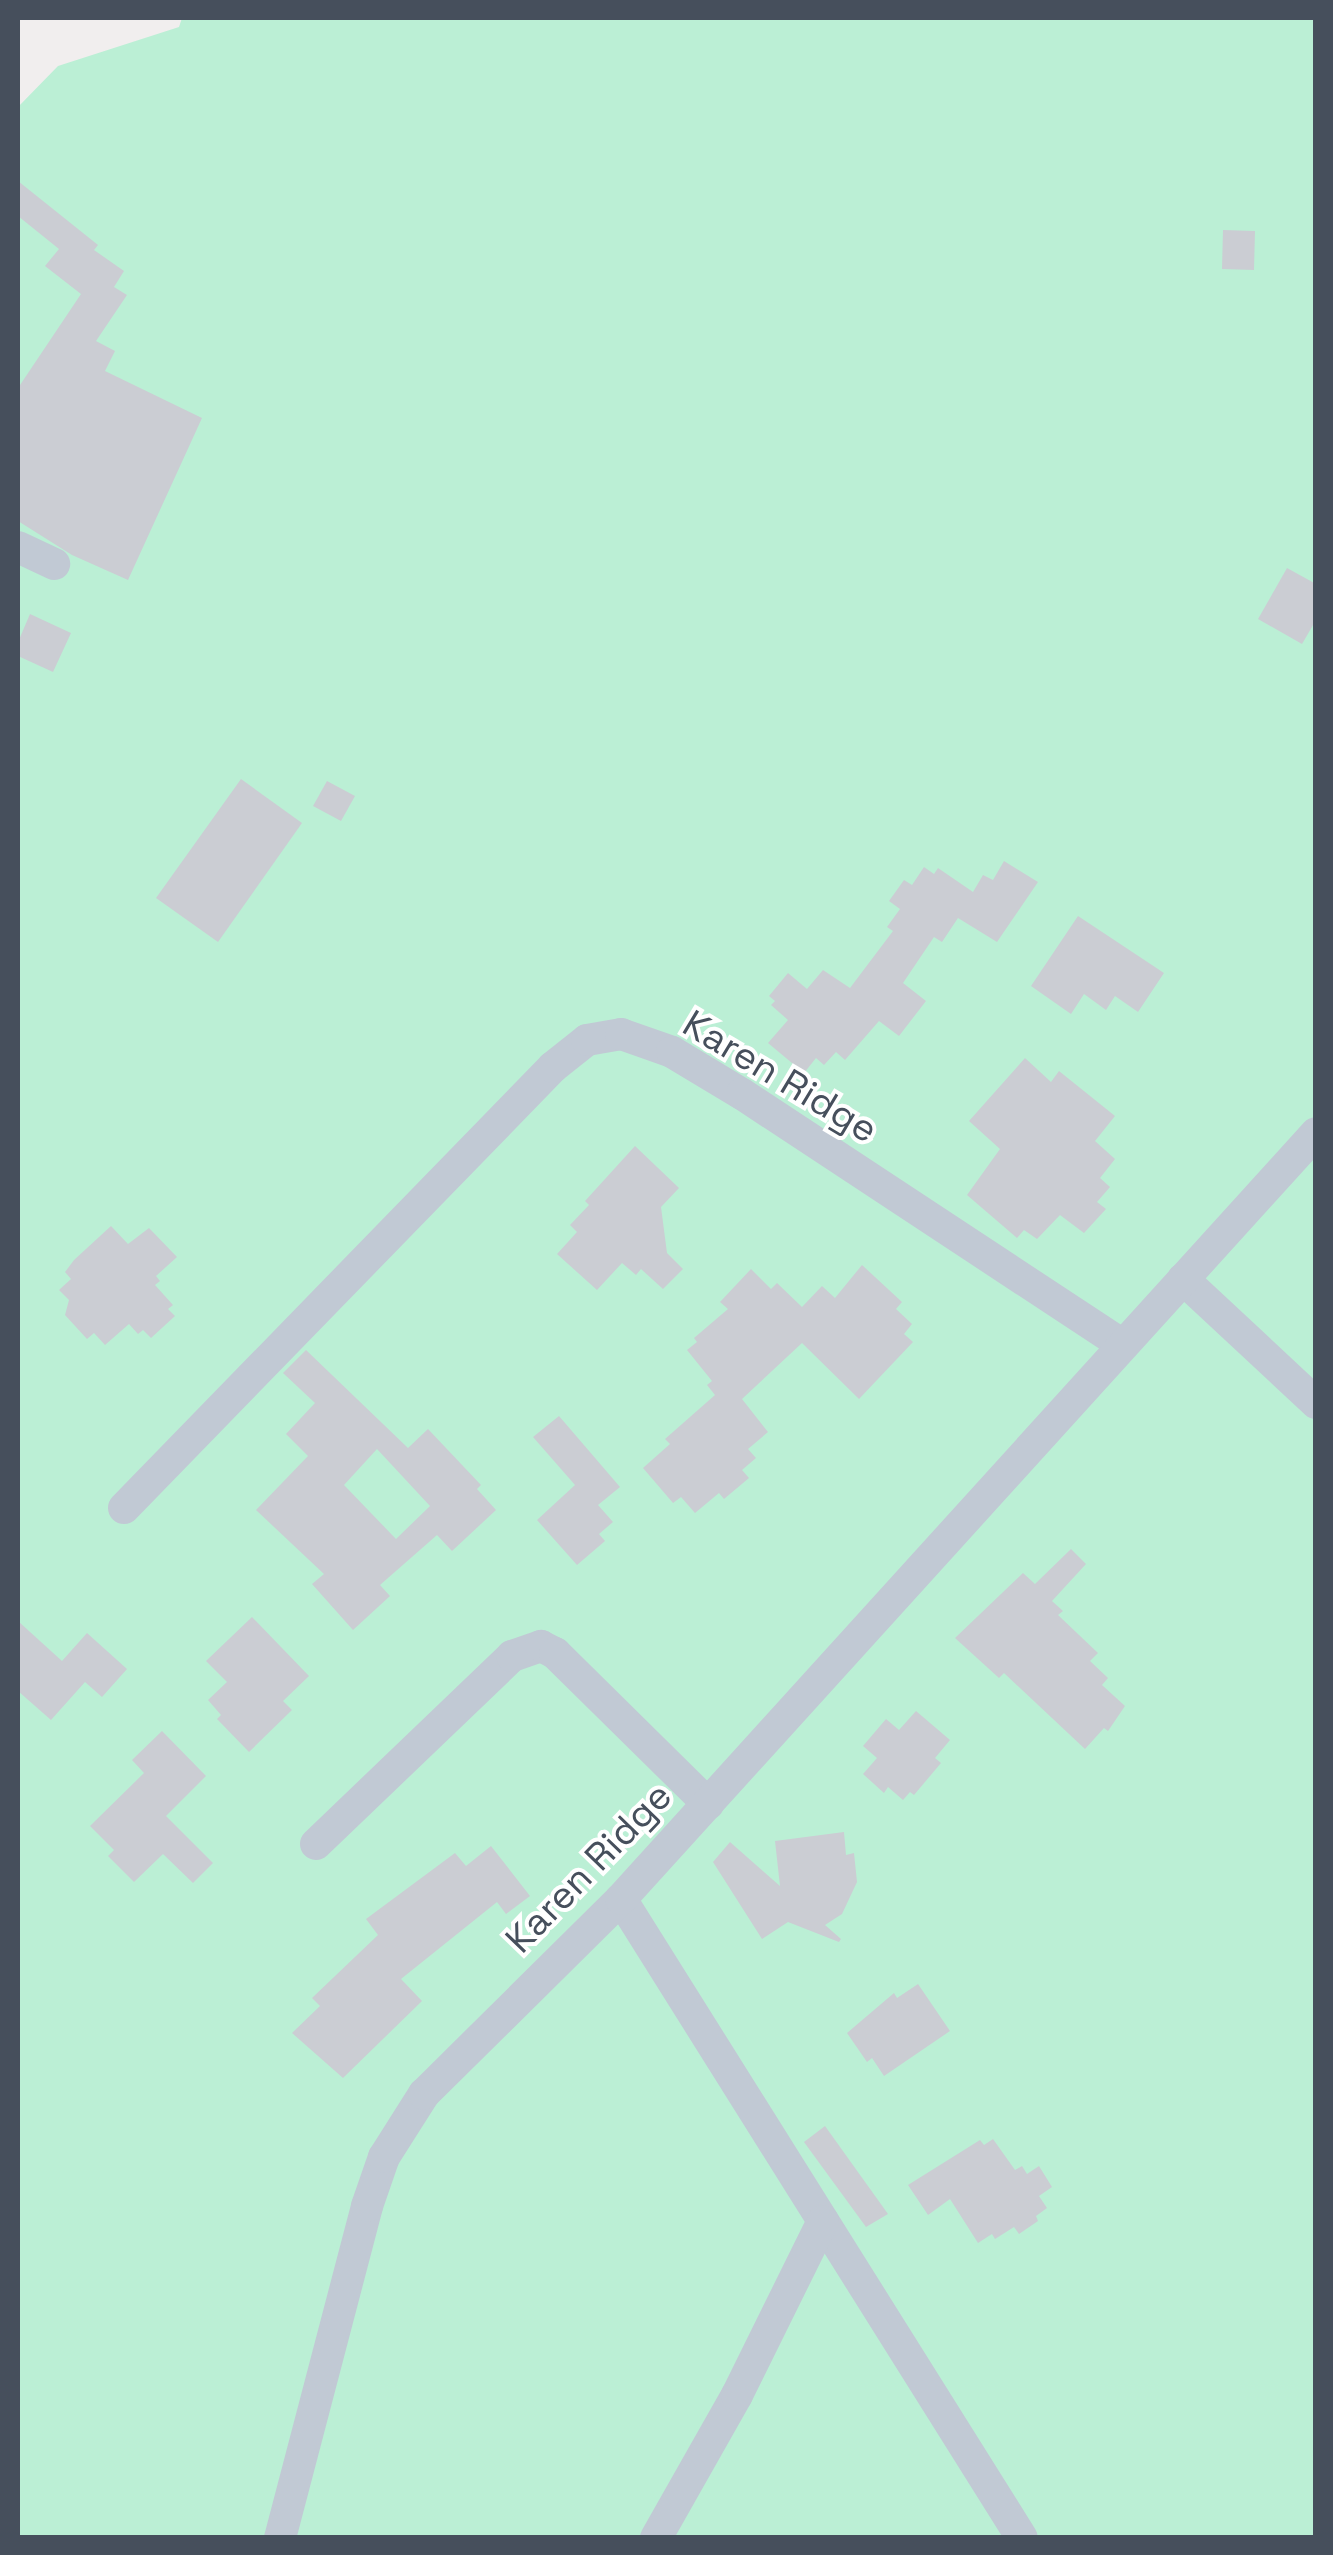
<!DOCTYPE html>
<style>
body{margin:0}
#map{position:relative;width:1333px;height:2555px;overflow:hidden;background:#f1eeee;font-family:"Space Grotesk",sans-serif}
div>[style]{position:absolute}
.green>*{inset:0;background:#bbefd5}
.building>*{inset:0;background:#cbcdd3}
.minor>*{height:32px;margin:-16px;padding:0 16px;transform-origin:16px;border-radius:16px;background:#c1c9d4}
span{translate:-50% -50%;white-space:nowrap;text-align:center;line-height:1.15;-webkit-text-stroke:8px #fff;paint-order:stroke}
.street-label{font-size:38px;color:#464f5c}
.frame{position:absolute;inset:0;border:20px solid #464f5c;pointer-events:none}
</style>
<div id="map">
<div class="green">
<i style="clip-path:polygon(182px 18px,1315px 18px,1315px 2537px,18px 2538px,18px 107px,58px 66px,179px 27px)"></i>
</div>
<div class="building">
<i style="clip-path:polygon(18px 181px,98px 245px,94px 250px,124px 271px,114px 287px,127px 295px,96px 341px,115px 351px,105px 371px,202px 418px,128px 580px,72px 555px,18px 521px,18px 388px,81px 294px,45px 266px,59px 249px,18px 216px)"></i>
<i style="clip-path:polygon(1223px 230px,1255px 231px,1254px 270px,1222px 269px)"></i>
<i style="clip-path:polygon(1287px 568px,1316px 584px,1316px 620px,1302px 644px,1258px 619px)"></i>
<i style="clip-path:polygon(30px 614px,71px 633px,53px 672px,18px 656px,18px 642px)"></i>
<i style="clip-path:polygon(241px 779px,302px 823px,218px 942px,156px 898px)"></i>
<i style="clip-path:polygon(327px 781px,355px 796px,341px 821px,313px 806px)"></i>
<i style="clip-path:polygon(1004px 861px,1038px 882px,997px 942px,958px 918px,942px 942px,934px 937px,903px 983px,926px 1001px,899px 1036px,879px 1021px,845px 1060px,836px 1052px,824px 1065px,816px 1058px,804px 1073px,768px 1043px,788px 1020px,771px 1005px,775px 1001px,769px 996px,788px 973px,807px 989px,823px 970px,850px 988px,893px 931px,887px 927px,900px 909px,889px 901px,904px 880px,912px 885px,924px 867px,934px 874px,938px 868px,973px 892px,983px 875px,993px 880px)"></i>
<i style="clip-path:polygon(1078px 916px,1164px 973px,1138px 1012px,1115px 996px,1106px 1010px,1084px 994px,1071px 1014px,1031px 986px)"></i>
<i style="clip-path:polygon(1025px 1058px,1051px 1082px,1059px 1071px,1115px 1116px,1095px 1141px,1115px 1159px,1100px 1178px,1110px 1187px,1097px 1202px,1106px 1209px,1084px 1233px,1060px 1215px,1037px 1239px,1024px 1230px,1017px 1238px,967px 1195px,1000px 1149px,969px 1121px)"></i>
<i style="clip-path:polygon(635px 1146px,679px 1188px,661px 1207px,667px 1253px,683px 1269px,663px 1289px,641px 1269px,636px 1275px,622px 1263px,597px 1290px,557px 1254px,577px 1232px,570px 1225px,589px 1205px,585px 1201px)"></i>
<i style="clip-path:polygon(111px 1226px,128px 1244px,149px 1228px,177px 1257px,156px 1276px,160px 1281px,155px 1285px,173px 1305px,168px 1309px,175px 1316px,151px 1338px,143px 1330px,138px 1334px,129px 1324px,105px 1345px,94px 1333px,87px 1339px,65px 1315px,69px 1300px,59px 1290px,71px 1279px,65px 1272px,74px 1260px)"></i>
<i style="clip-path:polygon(862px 1265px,902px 1302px,896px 1309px,912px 1324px,904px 1334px,913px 1342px,859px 1399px,802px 1343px,742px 1399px,768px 1432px,748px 1449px,756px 1458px,742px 1470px,749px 1478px,724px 1499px,719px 1493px,695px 1513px,681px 1497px,673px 1503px,643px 1468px,670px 1444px,665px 1439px,715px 1395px,707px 1385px,712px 1381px,687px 1350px,697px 1342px,694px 1338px,728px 1309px,720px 1302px,751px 1269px,771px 1289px,777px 1283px,802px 1307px,822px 1286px,835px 1298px)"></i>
<i style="clip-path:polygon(evenodd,306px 1350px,408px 1448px,428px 1429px,481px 1485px,477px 1489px,496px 1510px,452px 1551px,437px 1535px,380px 1585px,390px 1596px,353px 1630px,312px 1584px,324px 1574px,256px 1510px,308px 1456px,286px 1434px,315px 1403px,283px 1373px,306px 1350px,377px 1449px,430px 1506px,396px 1539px,344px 1485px,377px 1449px)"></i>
<i style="clip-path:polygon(559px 1416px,620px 1487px,598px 1505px,613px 1522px,599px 1534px,605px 1541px,577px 1565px,537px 1520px,575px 1485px,533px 1437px)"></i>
<i style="clip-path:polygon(1071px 1549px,1086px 1564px,1052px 1601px,1063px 1611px,1058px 1615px,1098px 1653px,1090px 1661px,1108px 1678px,1102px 1685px,1125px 1706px,1108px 1731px,1104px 1728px,1085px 1749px,1004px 1673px,999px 1678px,955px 1638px,1023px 1573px,1035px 1584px)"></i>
<i style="clip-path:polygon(252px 1617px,309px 1676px,283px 1701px,292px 1710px,249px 1752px,217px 1719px,221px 1715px,208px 1700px,227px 1682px,206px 1661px)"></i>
<i style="clip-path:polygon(18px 1621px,62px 1661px,87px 1633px,127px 1669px,102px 1697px,85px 1682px,51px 1720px,18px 1691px)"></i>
<i style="clip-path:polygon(916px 1711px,950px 1740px,935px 1758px,941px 1763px,914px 1795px,910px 1792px,903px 1800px,888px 1787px,884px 1793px,863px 1774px,877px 1758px,863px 1746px,886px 1719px,899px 1730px)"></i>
<i style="clip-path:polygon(162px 1731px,206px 1776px,166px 1816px,213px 1863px,193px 1883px,163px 1854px,134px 1882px,108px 1856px,114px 1850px,90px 1826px,144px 1773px,132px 1760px)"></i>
<i style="clip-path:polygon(844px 1832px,846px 1855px,854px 1853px,857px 1882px,842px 1914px,825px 1925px,841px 1939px,839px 1942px,788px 1922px,762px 1939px,713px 1862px,730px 1842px,780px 1886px,775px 1841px)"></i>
<i style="clip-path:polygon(491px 1846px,530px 1896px,506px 1914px,497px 1902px,401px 1979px,422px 2001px,343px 2078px,292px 2033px,320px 2006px,312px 1998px,378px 1935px,366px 1919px,455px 1853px,466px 1866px)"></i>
<i style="clip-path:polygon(918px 1984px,950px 2031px,884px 2076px,872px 2058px,867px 2062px,847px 2033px,894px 1993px,897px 1998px)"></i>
<i style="clip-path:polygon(825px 2126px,888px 2214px,866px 2227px,804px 2142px)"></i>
<i style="clip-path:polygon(993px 2139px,1015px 2170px,1022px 2166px,1027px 2174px,1039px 2166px,1052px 2187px,1039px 2196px,1047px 2208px,1036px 2216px,1038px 2221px,1019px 2234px,1014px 2227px,995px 2239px,992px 2234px,978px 2243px,950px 2199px,928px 2215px,908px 2185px,980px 2140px,984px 2145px)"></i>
</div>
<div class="minor">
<i style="left:18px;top:547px;width:40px;rotate:25deg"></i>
<i style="left:1183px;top:1279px;width:182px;rotate:43deg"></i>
<i style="left:124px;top:1508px;width:615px;rotate:-45.79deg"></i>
<i style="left:553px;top:1067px;width:43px;rotate:-38.5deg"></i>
<i style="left:587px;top:1040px;width:35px;rotate:-10deg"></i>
<i style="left:621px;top:1034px;width:54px;rotate:19.4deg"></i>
<i style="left:672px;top:1052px;width:82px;rotate:31deg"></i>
<i style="left:742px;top:1094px;width:455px;rotate:33.4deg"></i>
<i style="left:316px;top:1844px;width:272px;rotate:-43.8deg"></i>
<i style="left:512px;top:1656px;width:31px;rotate:-19deg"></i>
<i style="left:541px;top:1646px;width:16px;rotate:27deg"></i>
<i style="left:555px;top:1653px;width:215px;rotate:44.6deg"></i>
<i style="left:621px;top:1899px;width:754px;rotate:57.89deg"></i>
<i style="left:280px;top:2538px;width:343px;rotate:-75.3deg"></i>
<i style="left:367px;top:2206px;width:52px;rotate:-70.9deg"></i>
<i style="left:384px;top:2157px;width:75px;rotate:-57.6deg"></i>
<i style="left:424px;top:2094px;width:277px;rotate:-44.7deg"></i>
<i style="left:621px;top:1899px;width:1034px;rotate:-47.78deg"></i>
<i style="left:656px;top:2538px;width:164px;rotate:-60.5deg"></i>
<i style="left:737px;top:2395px;width:194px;rotate:-63.7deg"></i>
</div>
<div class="street-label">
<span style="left:780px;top:1077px;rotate:31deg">Karen Ridge</span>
<span style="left:589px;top:1868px;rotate:-46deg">Karen Ridge</span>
</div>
<div class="frame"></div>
</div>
